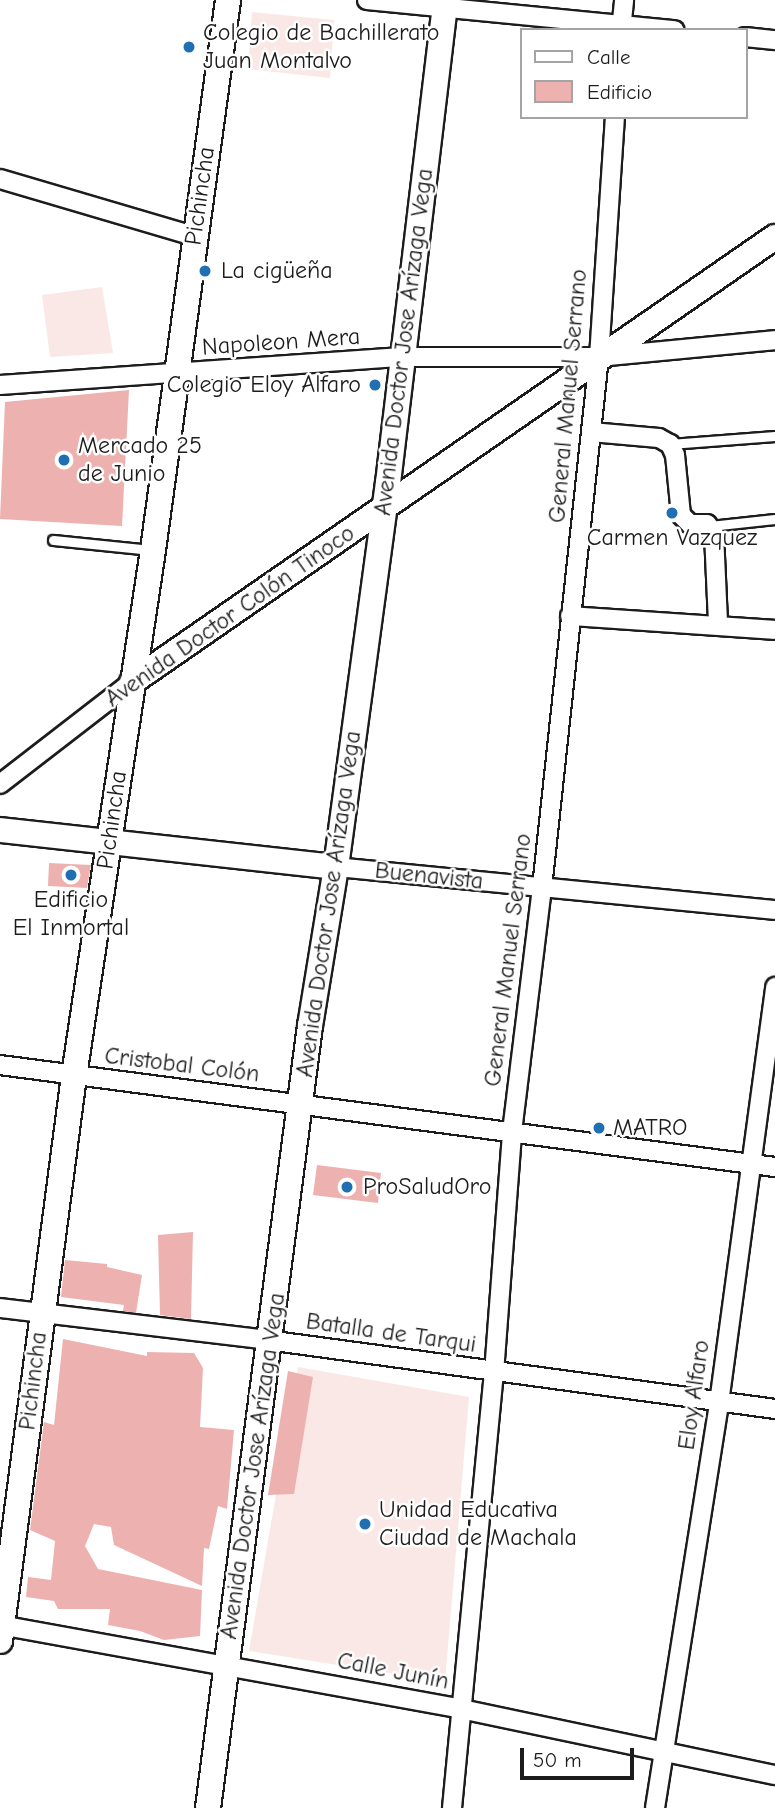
<!DOCTYPE html>
<meta charset="utf-8">
<style>
body{margin:0}
#map{position:relative;width:775px;height:1808px;overflow:hidden;background:#fff;font-family:"Comic Neue",sans-serif}
div>[style]{position:absolute}
.built>*{inset:0;background:#fae8e7}
.building>*{inset:0;background:#edb1b0}
.roads{filter:drop-shadow(2px 0 #1c1c1c) drop-shadow(-2px 0 #1c1c1c) drop-shadow(0 2px #1c1c1c) drop-shadow(0 -2px #1c1c1c)}
.lane>*{height:9px;margin:-4.5px;padding:0 4.5px;transform-origin:4.5px;border-radius:4.5px;background:#fff}
.street>*{height:18px;margin:-9px;padding:0 9px;transform-origin:9px;border-radius:9px;background:#fff}
.secondary>*{height:24px;margin:-12px;padding:0 12px;transform-origin:12px;border-radius:12px;background:#fff}
.dots>*{width:19px;height:19px;translate:-50% -50%;box-sizing:border-box;border:4px solid #fff;border-radius:50%}
span{translate:-50% -50%;white-space:nowrap;text-align:center;line-height:1.15;-webkit-text-stroke:5px #fff;paint-order:stroke}
.poi-label{font-size:24px;color:#1c1c1c}
.left{translate:0 -50%;text-align:left}
.right{translate:-100% -50%;text-align:right}
.street-label{font-size:24px;color:#1c1c1c}
.legend{position:absolute;left:520px;top:28px;width:228px;height:91px;box-sizing:border-box;background:#fff;border:2px solid #a4a4a4;margin:0;padding:9px 12px;list-style:none;font-size:21px;color:#1c1c1c}
.legend li{display:flex;align-items:center;gap:14px;height:35px}
.legend b{width:35px;border:2px solid #a4a4a4}
.scale{position:absolute;left:520px;top:1748px;width:114px;height:32px;box-sizing:border-box;border:4px solid #1c1c1c;border-top:0;padding-left:9px;font-size:21px;line-height:24px;white-space:nowrap;color:#1c1c1c;-webkit-text-stroke:5px #fff;paint-order:stroke}
</style>
<div id="map">
<div class="built">
<i style="clip-path:polygon(252px 12px,334px 20px,330px 78px,248px 69px)"></i>
<i style="clip-path:polygon(102px 287px,113px 353px,50px 357px,42px 295px)"></i>
<i style="clip-path:polygon(298px 1367px,469px 1397px,445px 1682px,249px 1651px)"></i>
</div>
<div class="building">
<i style="clip-path:polygon(129px 390px,122px 526px,0 519px,5px 402px)"></i>
<i style="clip-path:polygon(49px 863px,91px 865px,87px 888px,48px 886px)"></i>
<i style="clip-path:polygon(317px 1165px,381px 1173px,378px 1203px,313px 1195px)"></i>
<i style="clip-path:polygon(193px 1232px,191px 1319px,160px 1315px,158px 1235px)"></i>
<i style="clip-path:polygon(65px 1260px,107px 1264px,107px 1267px,142px 1275px,136px 1313px,123px 1311px,124px 1305px,61px 1297px)"></i>
<i style="clip-path:polygon(63px 1339px,147px 1356px,147px 1352px,194px 1353px,203px 1368px,200px 1427px,234px 1430px,227px 1509px,218px 1506px,209px 1549px,204px 1548px,202px 1586px,114px 1545px,111px 1527px,94px 1524px,85px 1546px,98px 1569px,202px 1590px,200px 1636px,164px 1640px,140px 1631px,108px 1625px,110px 1609px,58px 1609px,54px 1601px,26px 1597px,28px 1577px,51px 1580px,55px 1541px,30px 1530px,44px 1422px,54px 1425px)"></i>
<i style="clip-path:polygon(288px 1371px,313px 1377px,294px 1494px,268px 1495px)"></i>
</div>
<div class="roads">
<div class="lane">
<i style="left:670px;top:444px;width:105px;rotate:-4.4deg"></i>
<i style="left:710px;top:526px;width:65px;rotate:-6.1deg"></i>
<i style="left:53px;top:540px;width:99px;rotate:5.8deg"></i>
</div>
<div class="street">
<i style="left:367px;top:0;width:309px;rotate:5.6deg"></i>
<i style="left:621px;top:30px;width:30px;rotate:-84deg"></i>
<i style="left:745px;top:37px;width:30px;rotate:6deg"></i>
<i style="left:0;top:179px;width:202px;rotate:16.4deg"></i>
<i style="left:0;top:385px;width:403px;rotate:-4deg"></i>
<i style="left:402px;top:357px;width:197px"></i>
<i style="left:599px;top:357px;width:177px;rotate:-5.5deg"></i>
<i style="left:591px;top:432px;width:68px;rotate:5deg"></i>
<i style="left:659px;top:438px;width:13px;rotate:29deg"></i>
<i style="left:670px;top:444px;width:12px;rotate:66deg"></i>
<i style="left:675px;top:455px;width:60px;rotate:84.3deg"></i>
<i style="left:681px;top:515px;width:13px;rotate:45deg"></i>
<i style="left:690px;top:524px;width:17px"></i>
<i style="left:707px;top:524px;width:12px;rotate:55deg"></i>
<i style="left:714px;top:534px;width:89px;rotate:87.4deg"></i>
<i style="left:570px;top:616px;width:205px;rotate:3.9deg"></i>
<i style="left:0;top:784px;width:167px;rotate:-37.7deg"></i>
<i style="left:336px;top:867px;width:441px;rotate:5.6deg"></i>
<i style="left:0;top:1065px;width:782px;rotate:7.5deg"></i>
<i style="left:0;top:1308px;width:269px;rotate:6.8deg"></i>
<i style="left:267px;top:1340px;width:513px;rotate:7.73deg"></i>
<i style="left:0;top:1625px;width:469px;rotate:10.3deg"></i>
<i style="left:461px;top:1709px;width:321px;rotate:11.9deg"></i>
<i style="left:452px;top:1808px;width:437px;rotate:-84.5deg"></i>
<i style="left:494px;top:1373px;width:242px;rotate:-85.7deg"></i>
<i style="left:512px;top:1132px;width:246px;rotate:-83deg"></i>
<i style="left:542px;top:888px;width:534px;rotate:-83.87deg"></i>
<i style="left:599px;top:357px;width:241px;rotate:-86.2deg"></i>
<i style="left:655px;top:1808px;width:410px;rotate:-81deg"></i>
<i style="left:719px;top:1403px;width:420px;rotate:-82.3deg"></i>
</div>
<div class="secondary">
<i style="left:132px;top:682px;width:782px;rotate:-34.69deg"></i>
<i style="left:0;top:830px;width:338px;rotate:6.3deg"></i>
<i style="left:0;top:1641px;width:570px;rotate:-82.54deg"></i>
<i style="left:74px;top:1076px;width:532px;rotate:-81.46deg"></i>
<i style="left:153px;top:550px;width:555px;rotate:-82.23deg"></i>
<i style="left:208px;top:1808px;width:789px;rotate:-82.57deg"></i>
<i style="left:310px;top:1026px;width:161px;rotate:-80.7deg"></i>
<i style="left:336px;top:867px;width:388px;rotate:-82.3deg"></i>
<i style="left:388px;top:483px;width:486px;rotate:-83.2deg"></i>
</div>
</div>
<div class="dots">
<i style="left:189px;top:47px;background:#1f6fb2"></i>
<i style="left:205px;top:271px;background:#1f6fb2"></i>
<i style="left:375px;top:385px;background:#1f6fb2"></i>
<i style="left:64px;top:460px;background:#1f6fb2"></i>
<i style="left:672px;top:513px;background:#1f6fb2"></i>
<i style="left:71px;top:875px;background:#1f6fb2"></i>
<i style="left:599px;top:1128px;background:#1f6fb2"></i>
<i style="left:347px;top:1187px;background:#1f6fb2"></i>
<i style="left:365px;top:1524px;background:#1f6fb2"></i>
</div>
<div class="poi-label">
<span class="left" style="left:203px;top:47px">Colegio de Bachillerato<br>Juan Montalvo</span>
<span class="left" style="left:221px;top:271px">La cigüeña</span>
<span class="right" style="left:361px;top:385px">Colegio Eloy Alfaro</span>
<span class="left" style="left:78px;top:460px">Mercado 25<br>de Junio</span>
<span style="left:672px;top:538px">Carmen Vazquez</span>
<span style="left:71px;top:914px">Edificio<br>El Inmortal</span>
<span class="left" style="left:613px;top:1128px">MATRO</span>
<span class="left" style="left:363px;top:1187px">ProSaludOro</span>
<span class="left" style="left:379px;top:1524px">Unidad Educativa<br>Ciudad de Machala</span>
</div>
<div class="street-label">
<span style="left:200px;top:196px;rotate:-82deg">Pichincha</span>
<span style="left:281px;top:342px;rotate:-4deg">Napoleon Mera</span>
<span style="left:404px;top:342px;rotate:-83deg">Avenida Doctor Jose Arízaga Vega</span>
<span style="left:568px;top:396px;rotate:-85deg">General Manuel Serrano</span>
<span style="left:230px;top:616px;rotate:-35deg">Avenida Doctor Colón Tinoco</span>
<span style="left:112px;top:820px;rotate:-82deg">Pichincha</span>
<span style="left:429px;top:876px;rotate:6deg">Buenavista</span>
<span style="left:329px;top:904px;rotate:-82deg">Avenida Doctor Jose Arízaga Vega</span>
<span style="left:508px;top:960px;rotate:-83deg">General Manuel Serrano</span>
<span style="left:182px;top:1065px;rotate:7deg">Cristobal Colón</span>
<span style="left:391px;top:1333px;rotate:8deg">Batalla de Tarqui</span>
<span style="left:33px;top:1381px;rotate:-83deg">Pichincha</span>
<span style="left:694px;top:1395px;rotate:-82deg">Eloy Alfaro</span>
<span style="left:253px;top:1466px;rotate:-82deg">Avenida Doctor Jose Arízaga Vega</span>
<span style="left:393px;top:1671px;rotate:11deg">Calle Junín</span>
</div>
<ul class="legend">
<li><b style="height:9px;background:#fff"></b>Calle</li>
<li><b style="height:19px;background:#edb1b0"></b>Edificio</li>
</ul>
<div class="scale">50 m</div>
</div>
